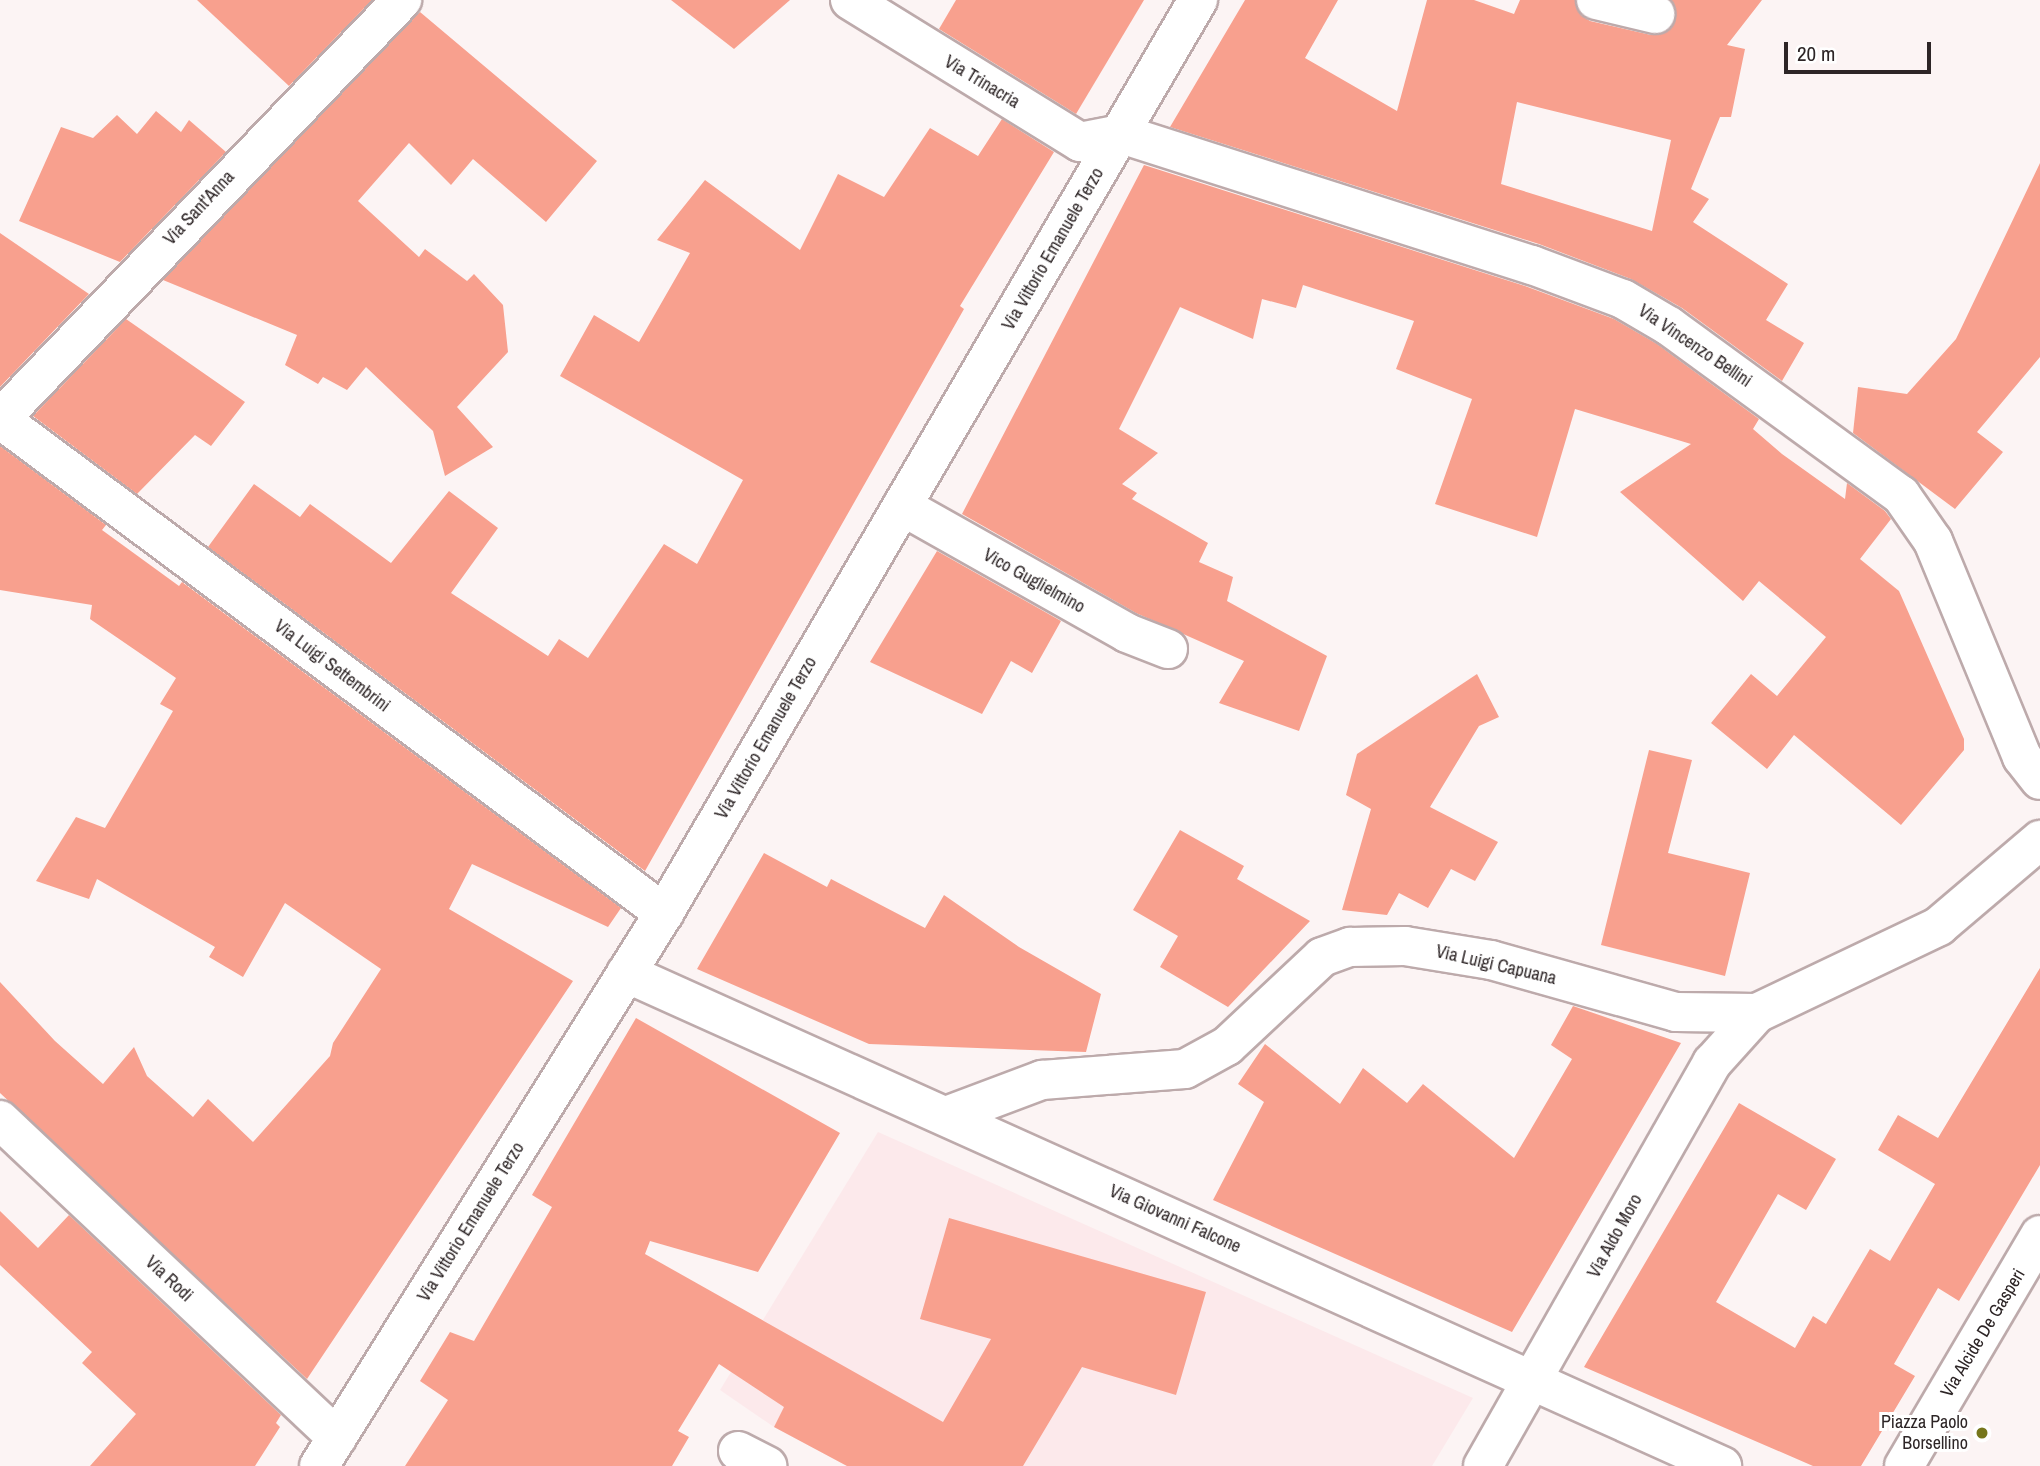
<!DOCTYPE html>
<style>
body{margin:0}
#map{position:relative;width:2040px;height:1466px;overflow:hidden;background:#fcf4f4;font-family:"Archivo Narrow",sans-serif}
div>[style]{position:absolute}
.built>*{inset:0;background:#fce9eb}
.building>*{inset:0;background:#f8a08e}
.roads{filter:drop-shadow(2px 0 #bdaaab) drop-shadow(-2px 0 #bdaaab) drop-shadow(0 2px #bdaaab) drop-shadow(0 -2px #bdaaab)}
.street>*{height:38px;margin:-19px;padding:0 19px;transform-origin:19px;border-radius:19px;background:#fff}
.secondary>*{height:38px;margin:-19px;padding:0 19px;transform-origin:19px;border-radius:19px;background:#fff}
.dots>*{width:19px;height:19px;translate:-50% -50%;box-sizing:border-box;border:4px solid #fff;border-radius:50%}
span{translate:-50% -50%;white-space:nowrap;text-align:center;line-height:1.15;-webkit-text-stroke:6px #fff;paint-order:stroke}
.street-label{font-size:18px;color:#2d2526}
.poi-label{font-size:18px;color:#2d2526}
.right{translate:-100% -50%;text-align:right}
.scale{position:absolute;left:1784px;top:42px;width:147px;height:32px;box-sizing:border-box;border:4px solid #2d2526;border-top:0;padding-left:9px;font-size:21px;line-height:24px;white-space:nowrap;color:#2d2526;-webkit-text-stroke:5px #fff;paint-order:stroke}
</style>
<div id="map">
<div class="built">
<i style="clip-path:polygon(878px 1132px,1473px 1398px,1432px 1466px,847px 1466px,774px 1427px,720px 1390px)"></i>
</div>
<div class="building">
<i style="clip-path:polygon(197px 0,372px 0,289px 86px)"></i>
<i style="clip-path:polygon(671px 0,790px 0,734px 49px)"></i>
<i style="clip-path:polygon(956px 0,1144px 0,1076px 114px,939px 29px)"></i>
<i style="clip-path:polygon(evenodd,1245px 0,1338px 0,1305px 58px,1397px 111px,1427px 0,1474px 0,1514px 14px,1520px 0,1575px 0,1581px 15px,1590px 21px,1651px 35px,1671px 28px,1676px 18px,1671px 0,1762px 0,1727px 45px,1745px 49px,1731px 117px,1720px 117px,1691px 189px,1709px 199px,1693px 222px,1788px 284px,1766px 320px,1804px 343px,1782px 381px,1682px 308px,1631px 279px,1539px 244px,1170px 127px,1245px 0,1517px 102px,1671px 140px,1652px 231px,1501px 184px,1517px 102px)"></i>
<i style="clip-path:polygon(420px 12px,597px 161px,546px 222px,473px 159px,451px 185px,409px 143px,358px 201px,419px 257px,425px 249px,467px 281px,474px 274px,503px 305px,508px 352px,457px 407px,493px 447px,445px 476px,433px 431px,366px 367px,347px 390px,323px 377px,318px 384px,285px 365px,297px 335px,163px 280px)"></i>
<i style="clip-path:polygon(156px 111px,181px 132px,189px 120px,226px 152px,120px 262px,19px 221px,61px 127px,93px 138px,117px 115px,137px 134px)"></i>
<i style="clip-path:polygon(1002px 119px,1054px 152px,960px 306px,964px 309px,645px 871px,208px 547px,254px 484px,300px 517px,310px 504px,391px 563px,449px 491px,498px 528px,451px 593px,548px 656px,559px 639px,588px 658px,664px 544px,697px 564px,743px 480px,560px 376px,594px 315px,639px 342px,690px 253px,657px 240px,705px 180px,800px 250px,838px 174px,884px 197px,930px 128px,978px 156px)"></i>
<i style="clip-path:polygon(2040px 163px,2040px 357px,1977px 432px,2003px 452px,1955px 509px,1853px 433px,1858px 387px,1907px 394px,1956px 339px)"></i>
<i style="clip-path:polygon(1144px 165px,1525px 286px,1614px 319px,1657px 344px,1759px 419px,1753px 429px,1782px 454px,1845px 499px,1847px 483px,1885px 511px,1891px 519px,1860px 559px,1899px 591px,1964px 739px,1964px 750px,1901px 825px,1794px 735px,1767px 769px,1711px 723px,1751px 674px,1777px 696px,1826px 637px,1759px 581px,1743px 601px,1620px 492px,1691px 444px,1575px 409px,1537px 537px,1435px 504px,1472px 399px,1396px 369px,1414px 321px,1303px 285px,1296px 308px,1262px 299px,1253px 339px,1180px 307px,1119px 429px,1158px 453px,1122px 484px,1137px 493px,1132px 499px,1208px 543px,1199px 562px,1233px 577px,1227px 601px,1327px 656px,1299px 731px,1219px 703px,1244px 661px,1136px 613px,962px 514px)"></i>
<i style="clip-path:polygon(0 233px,89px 294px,0 387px)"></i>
<i style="clip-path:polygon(126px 319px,245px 402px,211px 446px,195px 435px,137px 494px,33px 416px)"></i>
<i style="clip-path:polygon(0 446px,106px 525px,102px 530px,179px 586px,182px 582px,621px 908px,608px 927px,472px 864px,449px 909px,573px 981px,307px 1379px,0 1093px,0 982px,55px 1041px,103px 1084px,134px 1047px,147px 1076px,193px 1117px,208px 1099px,253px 1142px,330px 1056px,333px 1043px,381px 969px,285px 903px,243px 977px,209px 957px,215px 947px,97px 879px,89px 899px,36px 881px,76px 817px,105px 828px,173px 711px,160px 704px,176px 678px,90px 619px,92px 605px,0 590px)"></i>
<i style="clip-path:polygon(937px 551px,1061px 621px,1032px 673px,1011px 661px,982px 714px,870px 662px)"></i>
<i style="clip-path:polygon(1477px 674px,1499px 717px,1479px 726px,1430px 807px,1498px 842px,1475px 881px,1451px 869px,1428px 908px,1399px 893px,1387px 915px,1342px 910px,1371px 809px,1346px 795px,1357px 754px)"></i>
<i style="clip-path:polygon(1649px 750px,1692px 760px,1668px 853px,1750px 873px,1725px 976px,1601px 945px)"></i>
<i style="clip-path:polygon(1180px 830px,1244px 866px,1237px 879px,1310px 921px,1228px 1007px,1160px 967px,1178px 936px,1133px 910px)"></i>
<i style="clip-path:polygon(764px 853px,827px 887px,831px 879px,925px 928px,944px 895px,1019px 947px,1101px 994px,1086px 1052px,869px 1044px,697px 969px)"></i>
<i style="clip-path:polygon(2040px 968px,2040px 1165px,1959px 1301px,1938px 1288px,1894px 1364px,1915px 1376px,1861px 1466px,1813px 1466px,1584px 1367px,1739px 1103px,1836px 1159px,1806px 1210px,1778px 1194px,1716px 1302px,1795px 1348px,1813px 1316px,1826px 1324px,1870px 1249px,1890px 1261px,1935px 1184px,1878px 1150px,1898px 1115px,1938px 1138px)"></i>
<i style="clip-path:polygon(1573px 1006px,1681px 1043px,1512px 1332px,1213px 1200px,1264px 1102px,1238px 1084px,1265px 1044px,1340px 1104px,1363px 1068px,1407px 1103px,1423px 1084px,1514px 1158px,1572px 1059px,1551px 1045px)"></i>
<i style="clip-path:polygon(636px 1018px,840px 1133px,758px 1272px,650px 1241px,645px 1254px,943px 1422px,991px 1339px,920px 1319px,949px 1218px,1206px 1292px,1176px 1395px,1082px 1367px,1023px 1466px,847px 1466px,774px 1427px,784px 1407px,719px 1364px,678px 1431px,689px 1437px,672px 1466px,405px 1466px,448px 1400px,420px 1381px,450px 1332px,474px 1341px,552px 1207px,532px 1195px)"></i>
<i style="clip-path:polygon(0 1211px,38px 1248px,69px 1215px,281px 1415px,276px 1423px,280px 1427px,255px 1466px,90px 1466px,136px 1414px,82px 1363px,92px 1352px,0 1265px)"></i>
</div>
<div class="roads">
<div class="street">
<i style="left:850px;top:0;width:270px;rotate:31.7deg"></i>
<i style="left:1080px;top:142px;width:42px;rotate:-11deg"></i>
<i style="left:1121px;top:134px;width:431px;rotate:17.7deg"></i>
<i style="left:1532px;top:265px;width:97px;rotate:20.5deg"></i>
<i style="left:1623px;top:299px;width:53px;rotate:30.4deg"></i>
<i style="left:1669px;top:326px;width:287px;rotate:36.1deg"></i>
<i style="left:1901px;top:495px;width:56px;rotate:55.2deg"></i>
<i style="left:1933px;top:541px;width:234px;rotate:67.6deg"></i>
<i style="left:2022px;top:757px;width:29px;rotate:52deg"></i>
<i style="left:1596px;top:0;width:61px;rotate:13.3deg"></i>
<i style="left:0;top:419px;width:828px;rotate:36.65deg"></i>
<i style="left:0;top:419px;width:581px;rotate:-46.19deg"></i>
<i style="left:902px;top:506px;width:258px;rotate:29.4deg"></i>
<i style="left:1127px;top:633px;width:44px;rotate:21.3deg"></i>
<i style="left:626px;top:973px;width:1202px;rotate:24.22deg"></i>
<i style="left:946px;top:1116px;width:103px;rotate:-20.6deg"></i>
<i style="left:1042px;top:1080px;width:143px;rotate:-4.4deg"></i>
<i style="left:1185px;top:1069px;width:48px;rotate:-28.7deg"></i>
<i style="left:1227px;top:1046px;width:130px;rotate:-43.1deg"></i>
<i style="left:1322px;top:957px;width:30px;rotate:-20deg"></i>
<i style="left:1350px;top:947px;width:55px;rotate:-1deg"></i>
<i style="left:1405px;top:946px;width:87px;rotate:9.2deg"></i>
<i style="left:1491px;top:960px;width:192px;rotate:15.7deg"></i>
<i style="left:1676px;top:1012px;width:81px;rotate:0.7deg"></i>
<i style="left:1757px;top:1013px;width:202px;rotate:-25.5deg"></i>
<i style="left:1939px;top:926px;width:133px;rotate:-40.4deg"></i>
<i style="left:0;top:1120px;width:463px;rotate:43.3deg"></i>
<i style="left:738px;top:1451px;width:33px;rotate:27deg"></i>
<i style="left:1483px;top:1466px;width:464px;rotate:-60.4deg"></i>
<i style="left:1712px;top:1063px;width:67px;rotate:-48deg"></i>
<i style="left:1904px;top:1466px;width:268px;rotate:-59.5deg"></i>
</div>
<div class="secondary">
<i style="left:319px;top:1466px;width:652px;rotate:-58.04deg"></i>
<i style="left:664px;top:913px;width:1058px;rotate:-59.68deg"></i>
</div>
</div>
<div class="dots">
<i style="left:1982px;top:1433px;background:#76761c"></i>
</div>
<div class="street-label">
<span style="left:982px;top:82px;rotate:31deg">Via Trinacria</span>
<span style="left:199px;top:208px;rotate:-47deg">Via Sant'Anna</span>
<span style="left:1053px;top:249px;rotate:-60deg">Via Vittorio Emanuele Terzo</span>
<span style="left:1695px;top:346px;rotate:34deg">Via Vincenzo Bellini</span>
<span style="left:1034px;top:581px;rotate:29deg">Vico Guglielmino</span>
<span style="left:332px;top:666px;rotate:37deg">Via Luigi Settembrini</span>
<span style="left:766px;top:738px;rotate:-60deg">Via Vittorio Emanuele Terzo</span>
<span style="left:1496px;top:965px;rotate:13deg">Via Luigi Capuana</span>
<span style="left:1175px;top:1219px;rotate:24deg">Via Giovanni Falcone</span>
<span style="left:471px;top:1222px;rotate:-58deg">Via Vittorio Emanuele Terzo</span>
<span style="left:1615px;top:1236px;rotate:-61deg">Via Aldo Moro</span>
<span style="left:169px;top:1279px;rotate:43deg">Via Rodi</span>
<span style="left:1983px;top:1333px;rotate:-59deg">Via Alcide De Gasperi</span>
</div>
<div class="poi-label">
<span class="right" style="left:1968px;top:1433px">Piazza Paolo<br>Borsellino</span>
</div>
<div class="scale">20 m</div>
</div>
